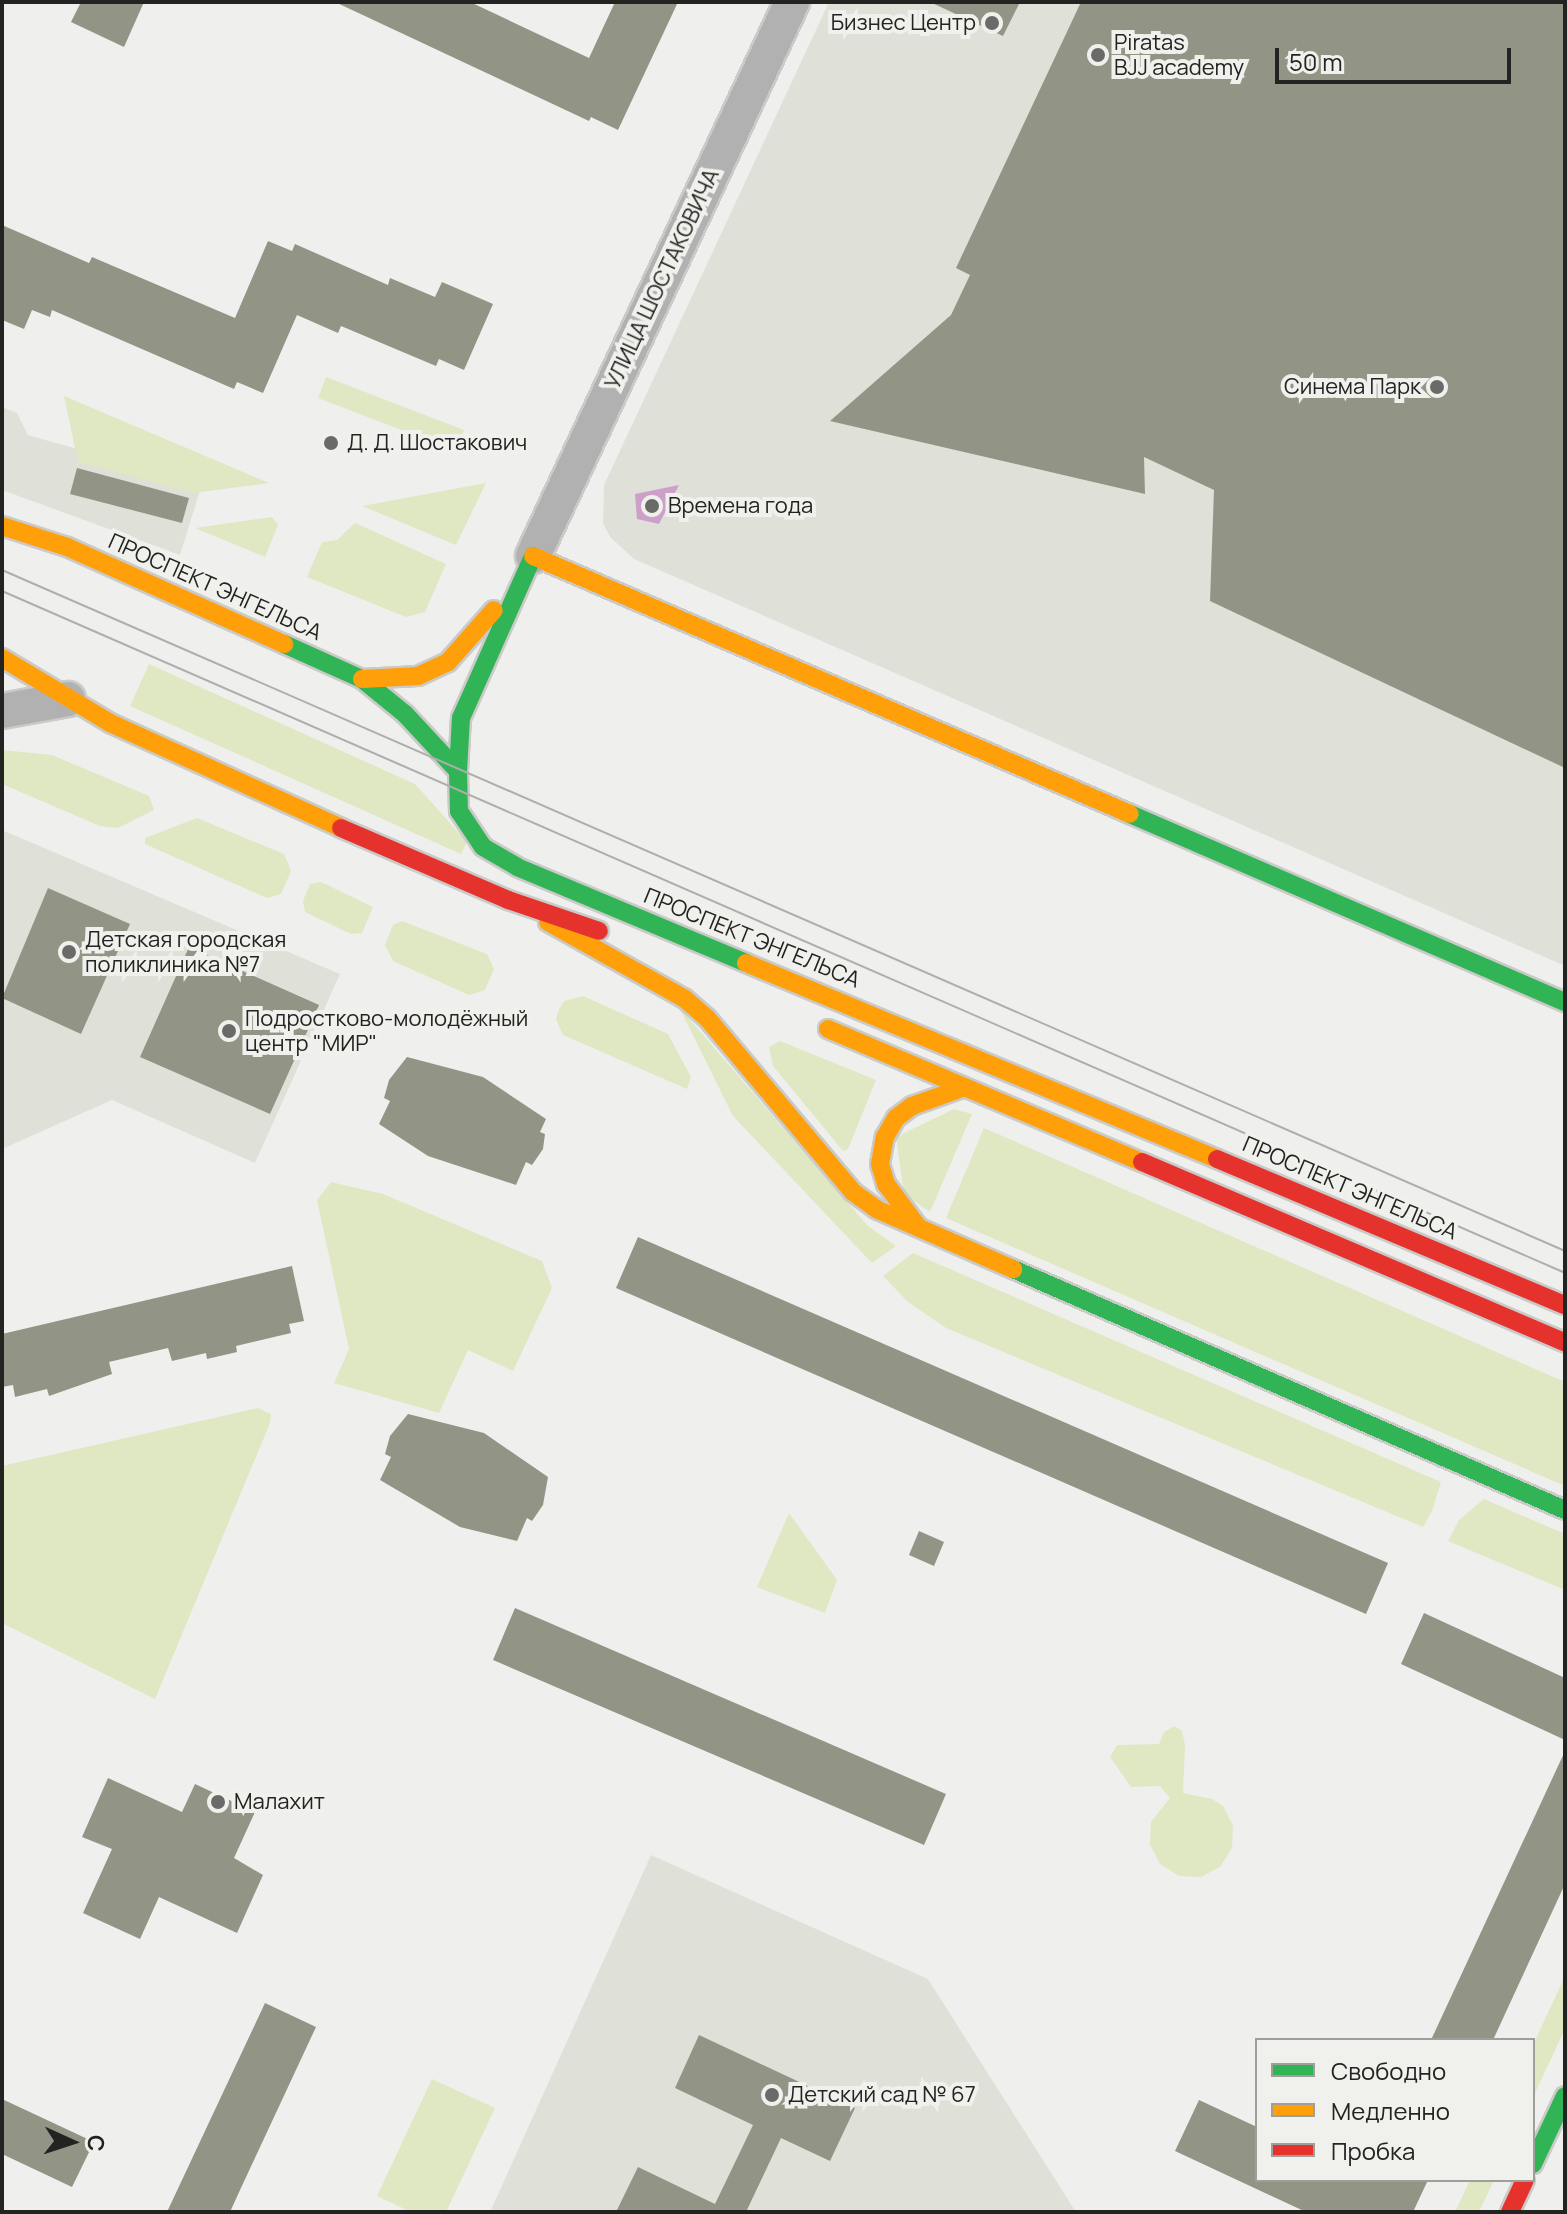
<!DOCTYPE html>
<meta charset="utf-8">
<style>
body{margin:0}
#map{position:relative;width:1567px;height:2214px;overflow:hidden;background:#eff0ed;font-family:Manrope,sans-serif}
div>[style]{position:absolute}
.built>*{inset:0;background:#dfe1d9}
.green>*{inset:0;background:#e0e7c3}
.water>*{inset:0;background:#cda0c9}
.building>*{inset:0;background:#929486}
.roads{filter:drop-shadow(2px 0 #cacac9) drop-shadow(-2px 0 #cacac9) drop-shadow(0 2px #cacac9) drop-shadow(0 -2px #cacac9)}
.street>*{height:34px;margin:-17px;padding:0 17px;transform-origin:17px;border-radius:17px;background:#b1b1b1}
.fast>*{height:18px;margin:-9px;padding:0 9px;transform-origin:9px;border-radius:9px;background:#30b455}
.slow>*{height:18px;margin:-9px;padding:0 9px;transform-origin:9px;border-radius:9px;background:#ff9f0a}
.jam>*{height:18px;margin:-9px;padding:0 9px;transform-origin:9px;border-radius:9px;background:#e5322d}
.tram>*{height:2px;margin:-1px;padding:0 1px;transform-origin:1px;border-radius:1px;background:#aeaeac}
.dots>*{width:22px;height:22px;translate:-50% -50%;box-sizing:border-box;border:4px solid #f0f1ec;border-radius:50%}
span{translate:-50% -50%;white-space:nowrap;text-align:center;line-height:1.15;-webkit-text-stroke:8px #f0f1ec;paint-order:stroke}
.poi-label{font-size:22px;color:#232422}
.right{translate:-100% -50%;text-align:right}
.left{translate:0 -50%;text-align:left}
.street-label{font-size:22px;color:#232422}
.frame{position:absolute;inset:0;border:4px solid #232422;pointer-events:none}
.legend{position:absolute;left:1255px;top:2038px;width:280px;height:144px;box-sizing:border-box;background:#f0f1ec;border:2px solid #9e9f9b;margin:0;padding:10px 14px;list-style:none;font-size:24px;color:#232422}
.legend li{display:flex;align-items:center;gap:16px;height:40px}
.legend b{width:40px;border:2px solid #9e9f9b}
.north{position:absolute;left:32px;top:2102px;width:80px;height:80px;-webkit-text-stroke:6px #f0f1ec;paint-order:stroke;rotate:93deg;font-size:22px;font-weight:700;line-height:32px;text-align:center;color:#232422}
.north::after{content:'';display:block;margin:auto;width:28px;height:36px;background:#232422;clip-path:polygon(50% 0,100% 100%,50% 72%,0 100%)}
.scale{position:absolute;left:1275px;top:48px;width:236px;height:36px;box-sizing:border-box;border:4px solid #232422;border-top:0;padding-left:10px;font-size:24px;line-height:28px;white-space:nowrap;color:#232422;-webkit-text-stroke:6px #f0f1ec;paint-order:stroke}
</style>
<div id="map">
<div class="built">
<i style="clip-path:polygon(829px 2px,1565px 2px,1565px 966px,634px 559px,610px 537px,603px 523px,604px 485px)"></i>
<i style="clip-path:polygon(2px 407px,17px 413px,28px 435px,202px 484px,180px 555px,2px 490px)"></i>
<i style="clip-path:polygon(2px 830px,340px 974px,255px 1163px,112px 1100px,2px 1149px)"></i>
<i style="clip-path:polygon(651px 1855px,928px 1979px,1076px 2212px,490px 2212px)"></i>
</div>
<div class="green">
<i style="clip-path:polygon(326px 377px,464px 430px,456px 451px,318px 398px)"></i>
<i style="clip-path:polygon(64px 396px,269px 483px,193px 493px,78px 462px)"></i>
<i style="clip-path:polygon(486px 483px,456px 545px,362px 506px)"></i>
<i style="clip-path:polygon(272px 517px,278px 525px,265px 557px,195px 528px)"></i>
<i style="clip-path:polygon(355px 523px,446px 564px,425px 612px,406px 617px,307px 577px,322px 542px,337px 540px)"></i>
<i style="clip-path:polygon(149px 664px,415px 784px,467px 842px,461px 854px,130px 706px)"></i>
<i style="clip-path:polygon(2px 750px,52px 755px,149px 796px,154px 810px,118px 828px,100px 826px,2px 784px)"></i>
<i style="clip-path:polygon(197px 818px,284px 854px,291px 871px,281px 894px,267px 898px,145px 844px,145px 838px)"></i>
<i style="clip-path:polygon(321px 882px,373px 907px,362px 933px,351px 934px,305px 912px,303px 901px,310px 884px)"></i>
<i style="clip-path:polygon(402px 921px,487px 954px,494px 969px,485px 990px,469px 995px,393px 961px,385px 945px,393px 925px)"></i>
<i style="clip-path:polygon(583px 996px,668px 1034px,691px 1077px,687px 1089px,563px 1035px,556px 1019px,559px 1009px,564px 1001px)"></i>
<i style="clip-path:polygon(679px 1007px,868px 1226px,896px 1246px,872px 1263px,733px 1116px)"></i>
<i style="clip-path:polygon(780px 1041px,876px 1080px,848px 1149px,843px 1151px,773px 1066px,769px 1047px)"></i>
<i style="clip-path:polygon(954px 1109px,972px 1114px,930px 1212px,904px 1194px,896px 1137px)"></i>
<i style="clip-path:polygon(984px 1128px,1565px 1382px,1565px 1486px,946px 1218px)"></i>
<i style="clip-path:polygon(331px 1182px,383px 1194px,542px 1261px,552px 1288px,513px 1371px,468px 1350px,439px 1413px,334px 1383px,349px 1349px,317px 1200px)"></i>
<i style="clip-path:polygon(913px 1253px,1441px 1482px,1432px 1511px,1423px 1527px,946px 1328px,908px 1302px,883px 1276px)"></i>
<i style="clip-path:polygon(258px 1408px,271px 1414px,270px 1423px,155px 1699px,2px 1623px,2px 1466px)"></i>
<i style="clip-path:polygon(1484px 1499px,1565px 1534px,1565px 1590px,1448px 1541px,1459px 1520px)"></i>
<i style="clip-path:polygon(789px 1513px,837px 1580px,825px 1613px,757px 1587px)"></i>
<i style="clip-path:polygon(1174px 1726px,1182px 1731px,1185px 1745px,1183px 1793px,1212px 1799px,1223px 1806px,1233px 1826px,1232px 1848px,1220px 1867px,1201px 1877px,1179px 1876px,1160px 1864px,1150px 1844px,1151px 1822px,1170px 1798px,1160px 1786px,1131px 1787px,1110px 1757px,1117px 1745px,1159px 1744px,1164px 1732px)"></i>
<i style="clip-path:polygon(1565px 1976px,1565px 2029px,1533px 2097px,1533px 2045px)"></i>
<i style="clip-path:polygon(432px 2079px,495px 2108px,446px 2212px,411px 2212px,377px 2196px)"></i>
<i style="clip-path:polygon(1470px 2180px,1494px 2180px,1479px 2212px,1455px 2212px)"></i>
</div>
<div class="water">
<i style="clip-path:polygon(679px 485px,659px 524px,637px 519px,635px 494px)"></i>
</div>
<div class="building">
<i style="clip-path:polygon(81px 2px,144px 2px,124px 47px,71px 22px)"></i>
<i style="clip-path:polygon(335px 2px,470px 2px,589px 58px,615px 2px,678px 2px,618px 130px,591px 117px,589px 121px)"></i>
<i style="clip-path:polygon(930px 2px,1020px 2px,1003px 36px)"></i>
<i style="clip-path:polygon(1081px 2px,1565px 2px,1565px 768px,1210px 601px,1214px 490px,1144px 457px,1145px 494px,830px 421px,951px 315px,970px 275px,956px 268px)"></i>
<i style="clip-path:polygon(2px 225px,89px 263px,92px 257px,235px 318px,268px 241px,292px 251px,295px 244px,388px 285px,390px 278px,435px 297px,442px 282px,493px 304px,464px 370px,439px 359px,436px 366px,341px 326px,338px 333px,297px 315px,263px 393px,237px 382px,234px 389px,52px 310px,50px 317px,32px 310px,24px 329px,2px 320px)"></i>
<i style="clip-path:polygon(77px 468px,189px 498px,182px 523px,70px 494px)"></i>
<i style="clip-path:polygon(48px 888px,130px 924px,81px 1034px,2px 998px)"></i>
<i style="clip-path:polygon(189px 947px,319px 1005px,270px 1114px,140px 1057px)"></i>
<i style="clip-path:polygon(407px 1057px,483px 1077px,546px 1119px,540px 1132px,545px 1134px,543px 1149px,532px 1165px,526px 1162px,516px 1185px,428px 1156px,379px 1124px,390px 1101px,384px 1098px,389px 1080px)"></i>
<i style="clip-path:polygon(638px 1237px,1388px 1563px,1366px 1614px,616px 1288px)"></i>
<i style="clip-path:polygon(292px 1266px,304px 1321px,289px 1324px,291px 1333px,236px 1346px,237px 1352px,207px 1359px,206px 1353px,172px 1361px,168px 1348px,109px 1362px,112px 1374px,49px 1396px,47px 1389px,15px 1397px,13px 1385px,2px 1387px,2px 1334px)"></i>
<i style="clip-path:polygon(408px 1414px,484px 1433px,548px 1477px,543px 1505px,532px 1521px,527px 1518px,517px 1541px,460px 1527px,380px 1480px,391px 1457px,385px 1454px,390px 1436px)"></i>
<i style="clip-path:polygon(919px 1531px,944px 1542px,934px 1566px,909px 1555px)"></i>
<i style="clip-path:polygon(515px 1608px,946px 1794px,924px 1845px,493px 1660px)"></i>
<i style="clip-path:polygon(1424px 1613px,1565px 1678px,1565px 1740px,1401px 1664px)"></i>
<i style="clip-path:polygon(1565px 1751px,1565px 1884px,1493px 2040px,1431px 2040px)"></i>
<i style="clip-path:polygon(108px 1778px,182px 1812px,195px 1784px,255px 1812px,234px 1858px,263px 1875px,237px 1933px,159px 1897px,140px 1939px,83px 1913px,112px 1849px,82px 1837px)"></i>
<i style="clip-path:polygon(265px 2003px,316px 2027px,240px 2190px,230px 2212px,167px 2212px)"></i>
<i style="clip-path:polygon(699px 2035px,855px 2108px,830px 2161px,781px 2138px,746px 2212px,616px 2212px,638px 2167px,715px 2204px,753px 2125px,675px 2088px)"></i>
<i style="clip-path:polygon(2px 2099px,94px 2142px,72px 2187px,2px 2154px)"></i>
<i style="clip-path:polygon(1199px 2100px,1257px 2127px,1257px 2180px,1428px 2180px,1413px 2212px,1306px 2212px,1175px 2151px)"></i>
</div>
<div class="roads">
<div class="street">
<i style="left:533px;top:556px;width:612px;rotate:-64.94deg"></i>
<i style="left:2px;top:711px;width:67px;rotate:-10.3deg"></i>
</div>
<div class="fast">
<i style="left:284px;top:644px;width:85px;rotate:24.2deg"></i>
<i style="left:362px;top:679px;width:55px;rotate:39.1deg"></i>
<i style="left:405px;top:714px;width:78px;rotate:47.1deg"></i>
<i style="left:458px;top:771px;width:40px;rotate:88.6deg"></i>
<i style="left:459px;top:811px;width:43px;rotate:56.3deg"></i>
<i style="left:483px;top:847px;width:39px;rotate:30deg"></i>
<i style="left:517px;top:867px;width:248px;rotate:22.7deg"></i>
<i style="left:458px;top:771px;width:53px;rotate:-86.8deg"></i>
<i style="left:461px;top:718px;width:177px;rotate:-66deg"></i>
<i style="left:1130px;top:814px;width:474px;rotate:23.4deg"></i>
<i style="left:1013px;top:1269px;width:602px;rotate:23.59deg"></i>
<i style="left:1533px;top:2164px;width:75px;rotate:-64.8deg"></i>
</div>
<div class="slow">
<i style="left:2px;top:526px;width:68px;rotate:17.9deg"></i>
<i style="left:67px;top:547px;width:238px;rotate:24.1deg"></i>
<i style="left:533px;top:556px;width:650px;rotate:23.37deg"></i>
<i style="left:2px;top:658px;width:126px;rotate:31deg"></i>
<i style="left:110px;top:723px;width:254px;rotate:24.4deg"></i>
<i style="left:362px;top:679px;width:56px;rotate:-3.1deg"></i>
<i style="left:418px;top:676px;width:33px;rotate:-25deg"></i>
<i style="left:448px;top:662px;width:69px;rotate:-48.5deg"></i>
<i style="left:548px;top:922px;width:157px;rotate:29.3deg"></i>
<i style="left:685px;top:999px;width:29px;rotate:41deg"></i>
<i style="left:707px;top:1018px;width:227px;rotate:50deg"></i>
<i style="left:853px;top:1192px;width:29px;rotate:36deg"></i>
<i style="left:876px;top:1209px;width:150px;rotate:23.7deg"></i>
<i style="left:746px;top:963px;width:510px;rotate:22.59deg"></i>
<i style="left:828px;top:1029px;width:341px;rotate:23deg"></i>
<i style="left:918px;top:1227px;width:54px;rotate:-126.7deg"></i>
<i style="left:886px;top:1184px;width:21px;rotate:-107deg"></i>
<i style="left:880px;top:1164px;width:27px;rotate:-80deg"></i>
<i style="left:885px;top:1137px;width:22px;rotate:-60deg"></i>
<i style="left:896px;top:1118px;width:20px;rotate:-37deg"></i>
<i style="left:912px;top:1106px;width:56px;rotate:-19.7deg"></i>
</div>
<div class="jam">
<i style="left:341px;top:828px;width:182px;rotate:23.3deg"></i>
<i style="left:508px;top:900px;width:96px;rotate:18.8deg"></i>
<i style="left:1217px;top:1159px;width:377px;rotate:22.8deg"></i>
<i style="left:1142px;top:1162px;width:460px;rotate:23.1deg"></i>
<i style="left:1510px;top:2212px;width:35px;rotate:-65deg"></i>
</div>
</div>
<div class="tram">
<i style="left:2px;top:570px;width:1705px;rotate:23.54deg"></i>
<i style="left:2px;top:591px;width:1705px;rotate:23.57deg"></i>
</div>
<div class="dots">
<i style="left:992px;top:23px;background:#6a6b69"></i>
<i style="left:1098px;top:55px;background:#6a6b69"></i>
<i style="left:1437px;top:387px;background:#6a6b69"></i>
<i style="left:331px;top:443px;background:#6a6b69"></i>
<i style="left:652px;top:506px;background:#6a6b69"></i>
<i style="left:69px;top:952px;background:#6a6b69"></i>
<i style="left:229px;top:1031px;background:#6a6b69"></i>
<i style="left:218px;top:1802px;background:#6a6b69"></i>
<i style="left:772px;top:2095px;background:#6a6b69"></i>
</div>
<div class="poi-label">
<span class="right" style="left:976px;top:23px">Бизнес Центр</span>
<span class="left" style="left:1114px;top:55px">Piratas<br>BJJ academy</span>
<span class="right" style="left:1421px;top:387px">Синема Парк</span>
<span class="left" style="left:347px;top:443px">Д. Д. Шостакович</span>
<span class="left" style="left:668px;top:506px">Времена года</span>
<span class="left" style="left:85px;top:952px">Детская городская<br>поликлиника №7</span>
<span class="left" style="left:245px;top:1031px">Подростково-молодёжный<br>центр "МИР"</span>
<span class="left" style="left:234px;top:1802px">Малахит</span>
<span class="left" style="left:788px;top:2095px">Детский сад № 67</span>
</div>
<div class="street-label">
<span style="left:662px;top:279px;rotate:-65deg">УЛИЦА ШОСТАКОВИЧА</span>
<span style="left:215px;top:587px;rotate:24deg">ПРОСПЕКТ ЭНГЕЛЬСА</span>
<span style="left:752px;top:938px;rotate:22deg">ПРОСПЕКТ ЭНГЕЛЬСА</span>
<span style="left:1350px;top:1188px;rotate:23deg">ПРОСПЕКТ ЭНГЕЛЬСА</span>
</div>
<div class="frame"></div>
<ul class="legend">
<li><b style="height:10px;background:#30b455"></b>Свободно</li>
<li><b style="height:10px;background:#ff9f0a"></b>Медленно</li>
<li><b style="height:10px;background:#e5322d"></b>Пробка</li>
</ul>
<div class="north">С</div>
<div class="scale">50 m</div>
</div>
